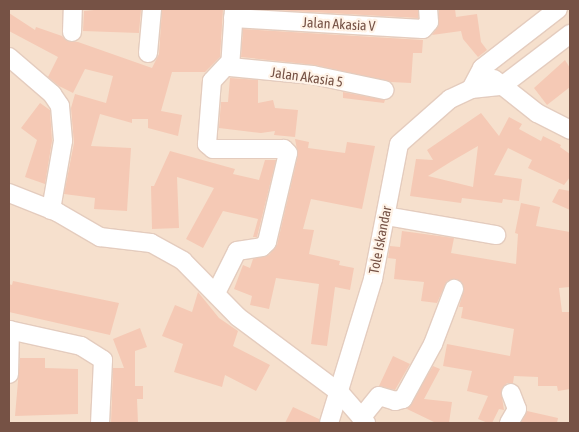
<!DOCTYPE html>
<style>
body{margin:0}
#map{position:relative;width:579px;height:432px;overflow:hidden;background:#feefdf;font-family:"Asap Condensed",sans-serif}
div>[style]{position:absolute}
.residential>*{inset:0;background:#f6e0cd}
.building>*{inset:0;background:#f5c9b5}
.roads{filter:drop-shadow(1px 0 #e4ccbe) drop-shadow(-1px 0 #e4ccbe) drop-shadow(0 1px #e4ccbe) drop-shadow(0 -1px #e4ccbe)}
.minor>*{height:18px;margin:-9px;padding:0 9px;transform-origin:9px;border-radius:9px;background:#fff}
span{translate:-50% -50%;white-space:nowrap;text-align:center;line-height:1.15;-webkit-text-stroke:4.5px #fff3e7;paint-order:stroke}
.street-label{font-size:14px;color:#765245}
.frame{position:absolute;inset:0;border:10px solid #765245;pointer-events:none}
</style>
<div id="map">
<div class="residential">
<i style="clip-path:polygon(9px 9px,570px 9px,570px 423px,9px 423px)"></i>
</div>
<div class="building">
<i style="clip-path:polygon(104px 9px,141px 9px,139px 33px,83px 31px,84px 11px)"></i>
<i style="clip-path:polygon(162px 9px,223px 9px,220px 57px,205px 72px,172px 72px,161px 111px,182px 115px,178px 136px,148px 128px,148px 119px,132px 119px,132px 123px,100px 114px,91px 146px,131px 148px,127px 211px,94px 209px,95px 198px,64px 194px,74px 143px,71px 108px,75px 94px,106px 103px,113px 76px,85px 69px,73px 93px,59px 86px,48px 77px,58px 57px,9px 31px,9px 13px,35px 30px,36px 27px,62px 36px,67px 41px,78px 42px,152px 68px,159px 54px)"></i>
<i style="clip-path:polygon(257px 9px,418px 9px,418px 18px)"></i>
<i style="clip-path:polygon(439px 9px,455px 9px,456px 17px,477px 14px,481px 42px,487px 50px,478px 57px,463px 39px,461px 31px,432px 35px,439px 25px)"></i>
<i style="clip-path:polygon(243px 29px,423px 40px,422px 53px,413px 53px,411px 83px,391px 82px,315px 65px,241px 57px)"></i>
<i style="clip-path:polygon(565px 60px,570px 68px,570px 87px,547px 105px,534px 88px)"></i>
<i style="clip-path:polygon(230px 78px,258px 80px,258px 103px,273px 100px,275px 108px,298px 110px,295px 137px,274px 135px,275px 131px,261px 133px,219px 128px,221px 102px,228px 102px)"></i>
<i style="clip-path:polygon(343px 92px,385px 100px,384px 103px,343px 98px)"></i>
<i style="clip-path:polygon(40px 103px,50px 110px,52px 141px,45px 184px,25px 177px,37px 140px,21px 128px)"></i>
<i style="clip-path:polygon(evenodd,481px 113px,499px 136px,509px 117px,522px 124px,519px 129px,541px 141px,543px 136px,561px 145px,560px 147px,570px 154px,570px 177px,564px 185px,528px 168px,532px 160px,508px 148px,494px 175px,522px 179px,519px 201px,503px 199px,502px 203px,462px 198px,461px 203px,410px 196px,416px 159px,433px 160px,427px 150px,481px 113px,478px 146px,473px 187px,428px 176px,452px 161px,478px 146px)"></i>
<i style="clip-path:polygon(295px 139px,309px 142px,308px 148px,345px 153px,347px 142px,375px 146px,362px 209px,311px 199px,303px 229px,314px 230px,309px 254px,340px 261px,339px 265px,354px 268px,350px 290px,335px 287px,327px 346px,311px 344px,319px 284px,276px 278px,269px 309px,250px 305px,252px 296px,234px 289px,243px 265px,250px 268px,253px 259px,269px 255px,277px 245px,298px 155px)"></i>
<i style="clip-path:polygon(170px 151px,235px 169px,233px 174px,259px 180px,265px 160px,276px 160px,257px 237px,253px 237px,258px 219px,223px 211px,203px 248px,186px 239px,214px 188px,177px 177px,179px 228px,152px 229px,151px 186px,154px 186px)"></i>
<i style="clip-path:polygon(559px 189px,570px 191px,570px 210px,552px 202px)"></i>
<i style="clip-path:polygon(521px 203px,540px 207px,536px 226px,570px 232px,570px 287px,559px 288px,562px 312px,570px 312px,570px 389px,558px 391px,557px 386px,538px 386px,538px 377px,514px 376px,513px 383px,507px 383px,501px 391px,504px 410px,499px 409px,492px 423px,488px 423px,478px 419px,488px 396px,467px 391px,472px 371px,443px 366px,447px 344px,510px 356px,514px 329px,461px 318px,463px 307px,459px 307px,464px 288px,457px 279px,447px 281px,437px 303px,421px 301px,424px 282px,394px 279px,396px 259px,388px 258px,390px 246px,400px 247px,402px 231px,454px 238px,451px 253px,516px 264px,518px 234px,515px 233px)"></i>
<i style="clip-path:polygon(13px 281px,119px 303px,110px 335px,9px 312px,9px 284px,12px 285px)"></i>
<i style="clip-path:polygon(198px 292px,219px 318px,238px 331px,233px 346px,270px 365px,256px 391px,225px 375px,222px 387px,174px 372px,183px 344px,162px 336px,175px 305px,192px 312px)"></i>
<i style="clip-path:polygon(140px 328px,147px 347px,135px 351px,135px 386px,143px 386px,143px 399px,137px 399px,138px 423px,111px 423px,113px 368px,124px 368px,113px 339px)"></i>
<i style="clip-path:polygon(393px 356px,410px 364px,395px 390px,379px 386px)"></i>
<i style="clip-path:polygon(20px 358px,45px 358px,45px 368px,78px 369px,78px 414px,15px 416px)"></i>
<i style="clip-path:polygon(433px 366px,440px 369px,424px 399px,452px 402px,449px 423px,434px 422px,407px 409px)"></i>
<i style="clip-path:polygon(293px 407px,319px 419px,319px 423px,285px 423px)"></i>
<i style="clip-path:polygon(527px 411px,558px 418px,557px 423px,521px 423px)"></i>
</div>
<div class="roads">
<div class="minor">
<i style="left:234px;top:9px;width:58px;rotate:93.9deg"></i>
<i style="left:230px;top:67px;width:83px;rotate:5.5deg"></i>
<i style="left:313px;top:75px;width:73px;rotate:11.9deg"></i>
<i style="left:233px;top:18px;width:190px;rotate:3.3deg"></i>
<i style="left:423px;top:29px;width:9px;rotate:-49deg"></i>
<i style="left:429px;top:22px;width:13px;rotate:-94deg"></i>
<i style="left:72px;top:32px;width:23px;rotate:-88deg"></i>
<i style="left:148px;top:53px;width:44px;rotate:-84.8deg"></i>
<i style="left:9px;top:57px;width:57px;rotate:40.7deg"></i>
<i style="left:52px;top:94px;width:14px;rotate:56deg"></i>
<i style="left:60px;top:106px;width:35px;rotate:85deg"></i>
<i style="left:63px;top:141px;width:70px;rotate:99.9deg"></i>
<i style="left:494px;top:79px;width:55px;rotate:38.3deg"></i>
<i style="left:537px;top:113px;width:37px;rotate:27deg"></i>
<i style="left:471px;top:89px;width:24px;rotate:-62deg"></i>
<i style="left:482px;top:68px;width:96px;rotate:-37.8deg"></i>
<i style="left:9px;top:193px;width:52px;rotate:21.6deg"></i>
<i style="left:57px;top:212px;width:50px;rotate:30.2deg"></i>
<i style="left:100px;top:237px;width:51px;rotate:6.7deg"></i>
<i style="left:151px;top:243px;width:37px;rotate:29deg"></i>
<i style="left:183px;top:261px;width:78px;rotate:45.5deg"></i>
<i style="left:238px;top:317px;width:127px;rotate:36.7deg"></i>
<i style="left:340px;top:393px;width:40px;rotate:49deg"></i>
<i style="left:386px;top:216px;width:112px;rotate:9.8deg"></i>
<i style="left:216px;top:293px;width:47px;rotate:-63.4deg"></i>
<i style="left:237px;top:251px;width:25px;rotate:-9deg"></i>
<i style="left:262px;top:247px;width:7px;rotate:-45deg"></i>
<i style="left:267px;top:242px;width:91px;rotate:-76.7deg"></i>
<i style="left:288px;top:153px;width:6px;rotate:-135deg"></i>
<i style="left:284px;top:149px;width:71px;rotate:180deg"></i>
<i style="left:213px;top:149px;width:8px;rotate:-140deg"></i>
<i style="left:207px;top:144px;width:63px;rotate:-85.5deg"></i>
<i style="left:212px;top:81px;width:23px;rotate:-47deg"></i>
<i style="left:9px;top:330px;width:74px;rotate:12.5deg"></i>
<i style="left:81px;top:346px;width:26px;rotate:32deg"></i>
<i style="left:103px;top:360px;width:63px;rotate:92.7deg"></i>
<i style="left:9px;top:374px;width:44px;rotate:-88.7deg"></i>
<i style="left:361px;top:418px;width:28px;rotate:-51deg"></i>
<i style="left:379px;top:396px;width:17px;rotate:17deg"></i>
<i style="left:395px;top:401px;width:8px;rotate:-14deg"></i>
<i style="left:403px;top:399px;width:63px;rotate:-61.4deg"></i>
<i style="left:433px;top:344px;width:59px;rotate:-69.1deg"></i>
<i style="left:329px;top:423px;width:151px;rotate:-73deg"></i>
<i style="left:373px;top:279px;width:137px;rotate:-79.1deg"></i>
<i style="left:399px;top:144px;width:68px;rotate:-41.4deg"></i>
<i style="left:450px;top:99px;width:23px;rotate:-25deg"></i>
<i style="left:471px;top:89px;width:31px;rotate:-6deg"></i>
<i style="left:502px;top:86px;width:86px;rotate:-37.4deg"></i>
<i style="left:509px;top:423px;width:16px;rotate:-60deg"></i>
<i style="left:517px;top:409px;width:17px;rotate:-111deg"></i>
</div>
</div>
<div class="street-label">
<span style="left:339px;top:24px;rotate:3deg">Jalan Akasia V</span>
<span style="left:307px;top:77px;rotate:8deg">Jalan Akasia 5</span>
<span style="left:380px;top:240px;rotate:-79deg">Tole Iskandar</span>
</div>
<div class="frame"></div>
</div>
